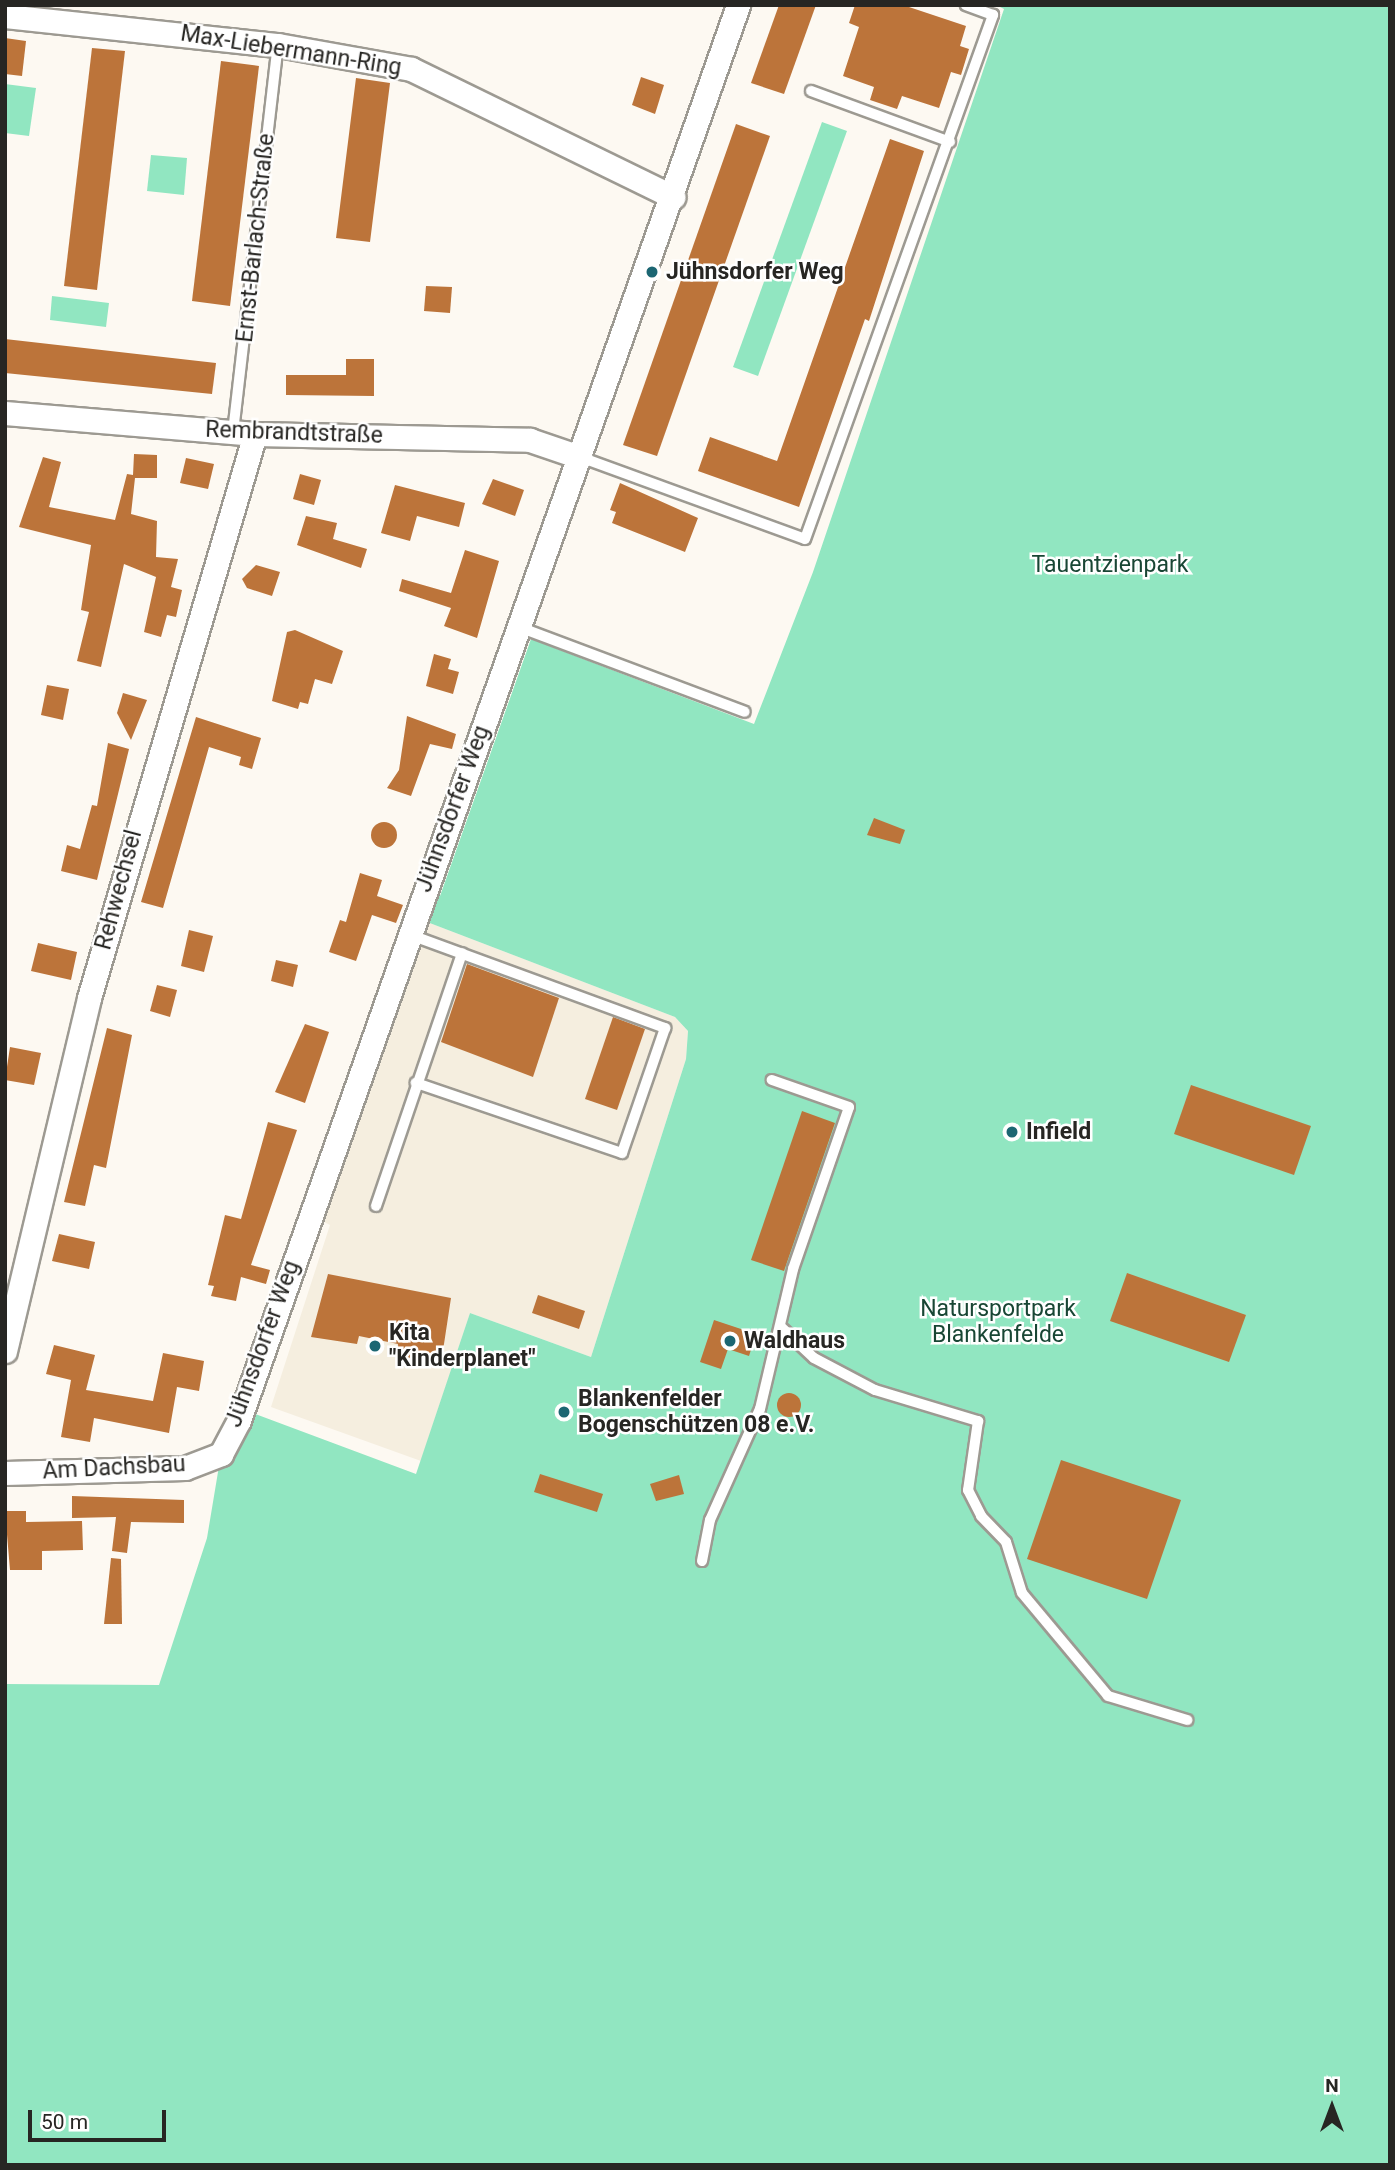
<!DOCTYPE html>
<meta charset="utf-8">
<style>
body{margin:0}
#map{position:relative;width:1395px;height:2170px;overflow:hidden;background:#fdf9f2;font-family:Roboto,sans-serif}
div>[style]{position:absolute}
.built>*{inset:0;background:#f5eedf}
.green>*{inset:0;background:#91e6c1}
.building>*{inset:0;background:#bc743a}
.round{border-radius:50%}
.roads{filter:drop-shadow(2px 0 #9d9a92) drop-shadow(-2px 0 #9d9a92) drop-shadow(0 2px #9d9a92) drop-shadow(0 -2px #9d9a92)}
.lane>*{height:10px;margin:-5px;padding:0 5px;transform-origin:5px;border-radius:5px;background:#fff}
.street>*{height:23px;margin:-11.5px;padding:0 11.5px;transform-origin:11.5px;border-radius:11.5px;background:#fff}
.dots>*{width:19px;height:19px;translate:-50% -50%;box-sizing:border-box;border:4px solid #fff;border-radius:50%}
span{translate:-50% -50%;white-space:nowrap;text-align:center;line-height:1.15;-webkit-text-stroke:5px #fff;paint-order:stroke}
.street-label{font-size:23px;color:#272623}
.poi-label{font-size:23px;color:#272623;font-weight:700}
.left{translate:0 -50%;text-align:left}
.park-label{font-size:23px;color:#184634}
.frame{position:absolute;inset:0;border:7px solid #272623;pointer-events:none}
.north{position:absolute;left:1297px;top:2072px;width:70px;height:70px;-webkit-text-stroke:5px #fff;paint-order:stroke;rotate:0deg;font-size:19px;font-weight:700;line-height:28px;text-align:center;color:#272623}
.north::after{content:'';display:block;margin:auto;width:24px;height:32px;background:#272623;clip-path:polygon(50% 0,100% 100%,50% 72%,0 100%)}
.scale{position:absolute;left:28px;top:2110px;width:138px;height:32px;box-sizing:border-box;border:4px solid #272623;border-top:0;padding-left:9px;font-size:21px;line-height:24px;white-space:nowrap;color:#272623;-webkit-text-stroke:5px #fff;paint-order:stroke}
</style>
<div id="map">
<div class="built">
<i style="clip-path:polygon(414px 917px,675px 1017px,688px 1031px,686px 1059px,591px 1357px,470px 1313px,421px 1461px,271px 1407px,330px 1225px,308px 1214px)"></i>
</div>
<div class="green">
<i style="clip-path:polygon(996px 5px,1390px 5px,1390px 2165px,5px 2165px,5px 1684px,159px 1685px,207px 1538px,221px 1454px,242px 1409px,416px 1474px,470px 1313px,591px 1357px,686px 1059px,688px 1031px,675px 1017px,414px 917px,423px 890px,440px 896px,531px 639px,754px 724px,813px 572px,1004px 9px)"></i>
<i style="clip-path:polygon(5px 84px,36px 88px,29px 136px,5px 133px)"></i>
<i style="clip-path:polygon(822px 122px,847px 131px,758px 376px,733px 367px)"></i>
<i style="clip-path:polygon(151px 155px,187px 158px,184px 195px,147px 191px)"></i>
<i style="clip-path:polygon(52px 296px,109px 303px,106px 327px,50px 320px)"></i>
</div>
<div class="building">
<i style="clip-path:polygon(779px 5px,816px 5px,784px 94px,751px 83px)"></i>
<i style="clip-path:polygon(855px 5px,903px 5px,966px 26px,960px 46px,969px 49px,961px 75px,951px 72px,939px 108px,902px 96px,897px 109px,870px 100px,874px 87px,843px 76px,859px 27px,849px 23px)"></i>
<i style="clip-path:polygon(5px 38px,26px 41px,22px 76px,5px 74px)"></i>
<i style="clip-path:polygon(92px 48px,125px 51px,97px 290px,64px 286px)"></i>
<i style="clip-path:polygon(221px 61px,259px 66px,230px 306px,192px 301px)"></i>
<i style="clip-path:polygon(641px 77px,664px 85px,655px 114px,632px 105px)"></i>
<i style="clip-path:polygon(356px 78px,390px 83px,370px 242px,336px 238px)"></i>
<i style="clip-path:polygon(736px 124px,770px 136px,657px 456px,623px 445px)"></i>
<i style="clip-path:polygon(890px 139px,924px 151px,869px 321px,865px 319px,799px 507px,698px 471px,710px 437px,777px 461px)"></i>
<i style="clip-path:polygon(426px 286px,452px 287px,450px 313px,424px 311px)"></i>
<i style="clip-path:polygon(5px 339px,216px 363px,212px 394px,5px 373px)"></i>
<i style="clip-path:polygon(346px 359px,374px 359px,374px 396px,286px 395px,286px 375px,346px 375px)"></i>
<i style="clip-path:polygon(134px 454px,157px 455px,157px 478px,135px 478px,131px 514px,157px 521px,156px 557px,178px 559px,171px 587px,182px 590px,176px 617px,167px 615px,161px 637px,144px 632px,156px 577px,124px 564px,101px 667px,77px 661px,89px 612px,81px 610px,91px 545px,19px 527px,43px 457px,61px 462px,49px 507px,115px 520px,127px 474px,133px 475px)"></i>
<i style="clip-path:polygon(186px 458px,214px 464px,208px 489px,180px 483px)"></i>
<i style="clip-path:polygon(300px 474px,321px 480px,314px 505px,293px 499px)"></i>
<i style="clip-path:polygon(493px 479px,524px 490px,515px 516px,482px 504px)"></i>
<i style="clip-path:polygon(620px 483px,698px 518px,685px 552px,612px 523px,616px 512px,610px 510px)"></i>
<i style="clip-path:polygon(395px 485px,465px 503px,459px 527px,417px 516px,410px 541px,381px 533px)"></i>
<i style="clip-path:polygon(306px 516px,337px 523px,333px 539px,367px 549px,361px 568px,297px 545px)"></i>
<i style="clip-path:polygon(465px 550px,499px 561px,477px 638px,444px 626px,451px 608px,399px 591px,402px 579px,451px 593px)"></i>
<i style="clip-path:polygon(256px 565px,280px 572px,272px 596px,247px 588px,242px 579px)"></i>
<i style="clip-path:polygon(295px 630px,343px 651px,332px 684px,315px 679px,308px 704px,300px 702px,298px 709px,272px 701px,287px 632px)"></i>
<i style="clip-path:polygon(434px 654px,451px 659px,448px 669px,459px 672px,453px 694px,426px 686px)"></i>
<i style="clip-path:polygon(47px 685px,69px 689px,63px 720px,41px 715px)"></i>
<i style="clip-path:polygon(123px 693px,147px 700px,131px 740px,117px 713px)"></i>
<i style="clip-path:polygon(407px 716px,456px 734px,452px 749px,430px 744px,411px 796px,387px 788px,399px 770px)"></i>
<i style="clip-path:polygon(196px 717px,261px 738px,252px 769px,239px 765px,241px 757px,209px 747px,163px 908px,141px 902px)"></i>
<i style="clip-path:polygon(108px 743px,129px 749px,97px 880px,61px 871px,67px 845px,80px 849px,92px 805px,97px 806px)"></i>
<i style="clip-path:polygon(874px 818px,905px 830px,900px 844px,867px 835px)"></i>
<i class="round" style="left:371px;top:822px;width:26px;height:26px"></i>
<i style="clip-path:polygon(360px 873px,382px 880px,377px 896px,403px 905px,396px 923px,372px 915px,356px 961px,329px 952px,340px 920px,346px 922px)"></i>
<i style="clip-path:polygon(189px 930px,213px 936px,204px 972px,181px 966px)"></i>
<i style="clip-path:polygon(38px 943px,77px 952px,71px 980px,31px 971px)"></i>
<i style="clip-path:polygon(276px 960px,298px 965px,293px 987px,271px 981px)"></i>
<i style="clip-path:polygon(467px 964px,559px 998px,533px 1077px,441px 1042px)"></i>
<i style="clip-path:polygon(157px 985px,177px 990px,170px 1017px,150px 1011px)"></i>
<i style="clip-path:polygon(613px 1017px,645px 1029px,617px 1110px,585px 1099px)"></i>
<i style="clip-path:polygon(305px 1024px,329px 1032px,305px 1103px,275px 1092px)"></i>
<i style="clip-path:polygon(107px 1028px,132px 1035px,106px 1168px,94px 1165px,85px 1206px,64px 1202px)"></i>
<i style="clip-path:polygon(10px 1047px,41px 1053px,34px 1085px,5px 1080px)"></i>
<i style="clip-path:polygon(1191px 1085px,1311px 1126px,1294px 1175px,1174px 1134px)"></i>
<i style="clip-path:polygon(802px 1111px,835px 1123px,784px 1271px,751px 1260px)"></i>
<i style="clip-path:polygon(268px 1122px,297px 1130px,251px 1265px,270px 1270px,266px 1284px,241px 1277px,236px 1301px,211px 1296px,214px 1286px,208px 1285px,225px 1215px,241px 1219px)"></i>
<i style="clip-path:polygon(59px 1234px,95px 1242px,89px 1269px,52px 1261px)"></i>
<i style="clip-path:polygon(1127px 1273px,1246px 1315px,1229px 1362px,1110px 1321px)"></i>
<i style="clip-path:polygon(328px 1274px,451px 1298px,442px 1357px,396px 1358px,398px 1344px,359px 1336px,357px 1344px,311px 1337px)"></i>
<i style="clip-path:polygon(538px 1295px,585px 1311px,579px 1329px,532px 1313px)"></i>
<i style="clip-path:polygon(714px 1320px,756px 1334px,749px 1356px,728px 1349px,721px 1369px,700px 1362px)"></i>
<i style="clip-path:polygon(54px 1345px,95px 1355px,86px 1390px,153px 1401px,163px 1353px,204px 1361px,199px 1391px,177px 1387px,169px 1433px,94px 1418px,90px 1442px,61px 1437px,71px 1380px,46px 1374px)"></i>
<i class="round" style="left:777px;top:1393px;width:24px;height:24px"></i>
<i style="clip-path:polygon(1061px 1460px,1181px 1500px,1147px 1599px,1027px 1559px)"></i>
<i style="clip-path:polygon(540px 1474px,603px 1494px,597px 1512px,534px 1492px)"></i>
<i style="clip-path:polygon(679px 1475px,684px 1494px,656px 1501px,650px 1484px)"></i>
<i style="clip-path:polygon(72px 1496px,184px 1500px,184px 1523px,131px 1522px,127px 1553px,112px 1551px,116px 1517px,72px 1518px)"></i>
<i style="clip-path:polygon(5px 1511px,26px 1511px,26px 1522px,82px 1521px,83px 1550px,42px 1551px,42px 1570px,10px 1570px)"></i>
<i style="clip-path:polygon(111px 1558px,121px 1559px,122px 1624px,104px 1624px)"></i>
</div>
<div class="roads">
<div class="lane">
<i style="left:811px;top:91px;width:148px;rotate:20.1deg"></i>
<i style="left:233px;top:432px;width:390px;rotate:-83.4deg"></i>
<i style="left:580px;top:457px;width:239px;rotate:20deg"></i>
<i style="left:805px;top:539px;width:557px;rotate:-70.26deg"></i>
<i style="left:993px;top:15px;width:29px;rotate:-160deg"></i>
<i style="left:519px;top:627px;width:241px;rotate:20.6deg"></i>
<i style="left:408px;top:934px;width:274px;rotate:20.1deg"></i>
<i style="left:665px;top:1028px;width:132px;rotate:109deg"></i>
<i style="left:622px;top:1153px;width:218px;rotate:-161.2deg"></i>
<i style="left:376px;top:1206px;width:267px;rotate:-71.2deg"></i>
<i style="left:781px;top:1327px;width:45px;rotate:43.2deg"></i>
<i style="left:814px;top:1358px;width:69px;rotate:27.7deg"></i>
<i style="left:875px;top:1390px;width:108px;rotate:16.8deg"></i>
<i style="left:978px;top:1421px;width:70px;rotate:98.2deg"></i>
<i style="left:968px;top:1490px;width:29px;rotate:63deg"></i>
<i style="left:981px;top:1516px;width:36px;rotate:46deg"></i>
<i style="left:1006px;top:1542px;width:53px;rotate:72.6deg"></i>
<i style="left:1022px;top:1593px;width:134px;rotate:50.1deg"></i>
<i style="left:1108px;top:1696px;width:83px;rotate:16.9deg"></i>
<i style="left:702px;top:1561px;width:42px;rotate:-79deg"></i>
<i style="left:710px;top:1520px;width:122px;rotate:-65.8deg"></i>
<i style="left:760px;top:1409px;width:144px;rotate:-76.7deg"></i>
<i style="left:793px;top:1269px;width:171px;rotate:-70.9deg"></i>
<i style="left:849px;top:1107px;width:82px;rotate:-160.7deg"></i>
</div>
<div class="street">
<i style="left:5px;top:16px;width:275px;rotate:6.1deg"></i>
<i style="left:278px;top:45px;width:135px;rotate:10.2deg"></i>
<i style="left:411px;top:69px;width:292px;rotate:26deg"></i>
<i style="left:5px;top:413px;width:251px;rotate:4.8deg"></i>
<i style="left:255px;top:434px;width:275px;rotate:1.2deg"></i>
<i style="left:530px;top:440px;width:53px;rotate:18.8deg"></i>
<i style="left:5px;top:1351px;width:363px;rotate:-76.6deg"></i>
<i style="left:89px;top:998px;width:588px;rotate:-73.6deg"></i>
<i style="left:5px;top:1473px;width:180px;rotate:-1.6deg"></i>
<i style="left:185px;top:1468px;width:39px;rotate:-21deg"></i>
<i style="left:221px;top:1454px;width:38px;rotate:-62deg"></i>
<i style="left:239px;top:1420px;width:1500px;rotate:-70.57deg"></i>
</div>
</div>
<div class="dots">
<i style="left:652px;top:272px;background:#1c6672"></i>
<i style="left:1012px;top:1132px;background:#1c6672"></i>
<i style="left:730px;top:1341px;background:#1c6672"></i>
<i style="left:375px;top:1346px;background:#1c6672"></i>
<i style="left:564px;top:1412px;background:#1c6672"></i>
</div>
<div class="street-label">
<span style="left:291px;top:51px;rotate:9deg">Max-Liebermann-Ring</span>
<span style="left:256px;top:238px;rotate:-84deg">Ernst-Barlach-Straße</span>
<span style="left:294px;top:433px;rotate:2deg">Rembrandtstraße</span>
<span style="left:453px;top:809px;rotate:-70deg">Jühnsdorfer Weg</span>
<span style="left:119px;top:890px;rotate:-75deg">Rehwechsel</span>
<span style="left:263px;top:1344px;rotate:-70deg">Jühnsdorfer Weg</span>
<span style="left:114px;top:1468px;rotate:-3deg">Am Dachsbau</span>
</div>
<div class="poi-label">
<span class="left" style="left:666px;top:272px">Jühnsdorfer Weg</span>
<span class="left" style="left:1026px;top:1132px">Infield</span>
<span class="left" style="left:389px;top:1346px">Kita<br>"Kinderplanet"</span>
<span class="left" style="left:744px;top:1341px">Waldhaus</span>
<span class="left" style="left:578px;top:1412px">Blankenfelder<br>Bogenschützen 08 e.V.</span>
</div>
<div class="park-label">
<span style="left:1110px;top:565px">Tauentzienpark</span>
<span style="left:998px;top:1322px">Natursportpark<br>Blankenfelde</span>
</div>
<div class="frame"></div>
<div class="north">N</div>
<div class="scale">50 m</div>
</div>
